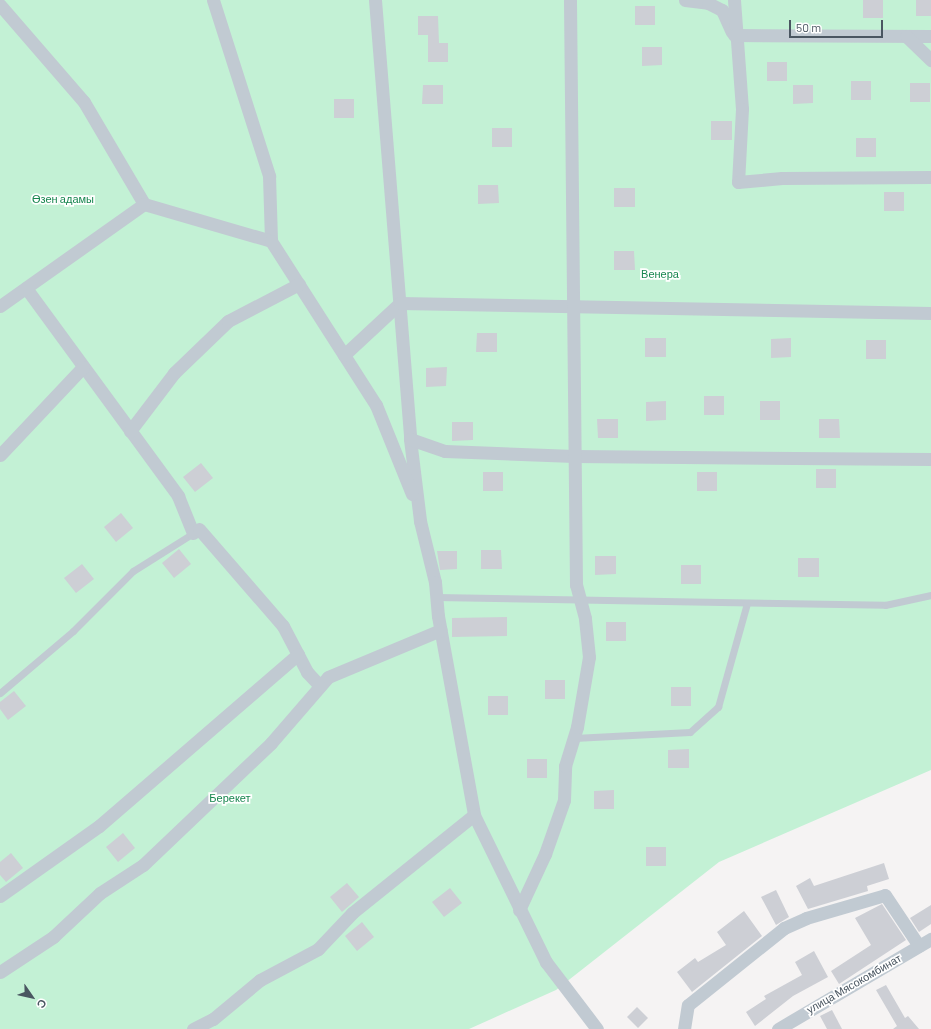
<!DOCTYPE html>
<meta charset="utf-8">
<style>
body{margin:0}
#map{position:relative;width:931px;height:1029px;overflow:hidden;background:#f5f3f3;font-family:Barlow,sans-serif}
div>[style]{position:absolute}
.green>*{inset:0;background:#c3f1d5}
.building>*{inset:0;background:#cdcfd5}
.service>*{height:7px;margin:-3.5px;padding:0 3.5px;transform-origin:3.5px;border-radius:3.5px;background:#c1cad2}
.minor>*{height:13px;margin:-6.5px;padding:0 6.5px;transform-origin:6.5px;border-radius:6.5px;background:#c1cad2}
span{translate:-50% -50%;white-space:nowrap;text-align:center;line-height:1.15;-webkit-text-stroke:3.5px #fff;paint-order:stroke}
.park-label{font-size:11px;color:#17864f}
.street-label{font-size:11px;color:#4a5661}
.north{position:absolute;left:12px;top:977px;width:40px;height:40px;-webkit-text-stroke:3px #fff;paint-order:stroke;rotate:124deg;font-size:11px;font-weight:700;line-height:16px;text-align:center;color:#4a5661}
.north::after{content:'';display:block;margin:auto;width:14px;height:18px;background:#4a5661;clip-path:polygon(50% 0,100% 100%,50% 72%,0 100%)}
.scale{position:absolute;left:789px;top:20px;width:94px;height:18px;box-sizing:border-box;border:2px solid #4a5661;border-top:0;padding-left:5px;font-size:12px;line-height:14px;white-space:nowrap;color:#4a5661;-webkit-text-stroke:3px #fff;paint-order:stroke}
</style>
<div id="map">
<div class="green">
<i style="clip-path:polygon(0 0,931px 0,931px 770px,719px 862px,556px 990px,469px 1029px,0 1029px)"></i>
</div>
<div class="building">
<i style="clip-path:polygon(863px 0,883px 0,883px 18px,863px 18px)"></i>
<i style="clip-path:polygon(916px 0,931px 0,931px 16px,916px 16px)"></i>
<i style="clip-path:polygon(635px 6px,655px 6px,655px 25px,635px 25px)"></i>
<i style="clip-path:polygon(418px 16px,438px 16px,439px 43px,448px 43px,448px 62px,428px 62px,428px 35px,418px 35px)"></i>
<i style="clip-path:polygon(642px 47px,662px 47px,662px 65px,642px 66px)"></i>
<i style="clip-path:polygon(767px 62px,787px 62px,787px 81px,767px 81px)"></i>
<i style="clip-path:polygon(851px 81px,871px 81px,871px 100px,851px 100px)"></i>
<i style="clip-path:polygon(910px 83px,930px 83px,930px 102px,910px 102px)"></i>
<i style="clip-path:polygon(423px 85px,443px 85px,443px 104px,422px 104px)"></i>
<i style="clip-path:polygon(793px 85px,813px 85px,813px 103px,793px 104px)"></i>
<i style="clip-path:polygon(334px 99px,354px 99px,354px 118px,334px 118px)"></i>
<i style="clip-path:polygon(711px 121px,732px 121px,732px 140px,711px 140px)"></i>
<i style="clip-path:polygon(492px 128px,512px 128px,512px 147px,492px 147px)"></i>
<i style="clip-path:polygon(856px 138px,876px 138px,876px 157px,856px 157px)"></i>
<i style="clip-path:polygon(478px 185px,498px 185px,499px 203px,478px 204px)"></i>
<i style="clip-path:polygon(614px 188px,635px 188px,635px 207px,614px 207px)"></i>
<i style="clip-path:polygon(884px 192px,904px 192px,904px 211px,884px 211px)"></i>
<i style="clip-path:polygon(614px 251px,634px 251px,635px 270px,614px 270px)"></i>
<i style="clip-path:polygon(477px 333px,497px 333px,497px 352px,476px 352px)"></i>
<i style="clip-path:polygon(645px 338px,666px 338px,666px 357px,645px 357px)"></i>
<i style="clip-path:polygon(791px 338px,791px 357px,771px 358px,771px 339px)"></i>
<i style="clip-path:polygon(866px 340px,886px 340px,886px 359px,866px 359px)"></i>
<i style="clip-path:polygon(447px 367px,446px 386px,426px 387px,426px 368px)"></i>
<i style="clip-path:polygon(704px 396px,724px 396px,724px 415px,704px 415px)"></i>
<i style="clip-path:polygon(666px 401px,666px 420px,646px 421px,646px 402px)"></i>
<i style="clip-path:polygon(760px 401px,780px 401px,780px 420px,760px 420px)"></i>
<i style="clip-path:polygon(597px 419px,618px 419px,618px 438px,598px 438px)"></i>
<i style="clip-path:polygon(819px 419px,839px 419px,840px 438px,819px 438px)"></i>
<i style="clip-path:polygon(452px 422px,473px 422px,473px 440px,452px 441px)"></i>
<i style="clip-path:polygon(201px 463px,213px 478px,195px 492px,183px 477px)"></i>
<i style="clip-path:polygon(816px 469px,836px 469px,836px 488px,816px 488px)"></i>
<i style="clip-path:polygon(483px 472px,503px 472px,503px 491px,483px 491px)"></i>
<i style="clip-path:polygon(697px 472px,717px 472px,717px 491px,697px 491px)"></i>
<i style="clip-path:polygon(121px 513px,133px 528px,116px 542px,104px 527px)"></i>
<i style="clip-path:polygon(179px 549px,191px 564px,174px 578px,162px 563px)"></i>
<i style="clip-path:polygon(481px 550px,501px 550px,502px 569px,481px 569px)"></i>
<i style="clip-path:polygon(437px 551px,457px 551px,457px 569px,440px 570px)"></i>
<i style="clip-path:polygon(595px 556px,616px 556px,616px 574px,595px 575px)"></i>
<i style="clip-path:polygon(798px 558px,819px 558px,819px 577px,798px 577px)"></i>
<i style="clip-path:polygon(82px 564px,94px 579px,76px 593px,64px 578px)"></i>
<i style="clip-path:polygon(681px 565px,701px 565px,701px 584px,681px 584px)"></i>
<i style="clip-path:polygon(507px 617px,507px 636px,452px 637px,452px 618px)"></i>
<i style="clip-path:polygon(606px 622px,626px 622px,626px 641px,606px 641px)"></i>
<i style="clip-path:polygon(545px 680px,565px 680px,565px 699px,545px 699px)"></i>
<i style="clip-path:polygon(671px 687px,691px 687px,691px 706px,671px 706px)"></i>
<i style="clip-path:polygon(14px 691px,26px 706px,8px 720px,0 709px,0 702px)"></i>
<i style="clip-path:polygon(488px 696px,508px 696px,508px 715px,488px 715px)"></i>
<i style="clip-path:polygon(689px 749px,689px 768px,668px 768px,668px 750px)"></i>
<i style="clip-path:polygon(527px 759px,547px 759px,547px 778px,527px 778px)"></i>
<i style="clip-path:polygon(614px 790px,614px 809px,594px 809px,594px 791px)"></i>
<i style="clip-path:polygon(123px 833px,135px 848px,118px 862px,106px 847px)"></i>
<i style="clip-path:polygon(646px 847px,666px 847px,666px 866px,646px 866px)"></i>
<i style="clip-path:polygon(11px 853px,23px 868px,6px 882px,0 875px,0 862px)"></i>
<i style="clip-path:polygon(884px 863px,889px 879px,867px 886px,868px 891px,808px 909px,796px 886px,810px 878px,814px 886px)"></i>
<i style="clip-path:polygon(347px 883px,359px 897px,342px 912px,330px 897px)"></i>
<i style="clip-path:polygon(450px 888px,462px 903px,444px 917px,432px 902px)"></i>
<i style="clip-path:polygon(776px 890px,789px 917px,776px 925px,761px 897px)"></i>
<i style="clip-path:polygon(882px 904px,906px 940px,839px 984px,831px 971px,871px 945px,855px 918px)"></i>
<i style="clip-path:polygon(931px 905px,931px 924px,919px 932px,910px 918px)"></i>
<i style="clip-path:polygon(744px 911px,762px 936px,692px 992px,677px 972px,695px 958px,698px 962px,726px 945px,717px 932px)"></i>
<i style="clip-path:polygon(362px 922px,374px 937px,357px 951px,345px 936px)"></i>
<i style="clip-path:polygon(814px 951px,828px 977px,793px 996px,755px 1026px,746px 1012px,766px 999px,764px 996px,802px 975px,795px 962px)"></i>
<i style="clip-path:polygon(886px 985px,905px 1018px,908px 1016px,919px 1029px,893px 1029px,897px 1026px,876px 990px)"></i>
<i style="clip-path:polygon(637px 1007px,648px 1018px,638px 1028px,627px 1017px)"></i>
<i style="clip-path:polygon(832px 1010px,842px 1029px,827px 1029px,820px 1016px)"></i>
</div>
<div class="service">
<i style="left:436px;top:597px;width:449px;rotate:1deg"></i>
<i style="left:885px;top:605px;width:47px;rotate:-12.3deg"></i>
<i style="left:0;top:693px;width:96px;rotate:-40.3deg"></i>
<i style="left:73px;top:631px;width:85px;rotate:-45deg"></i>
<i style="left:133px;top:571px;width:73px;rotate:-32.2deg"></i>
<i style="left:574px;top:738px;width:116px;rotate:-3deg"></i>
<i style="left:690px;top:732px;width:38px;rotate:-42deg"></i>
<i style="left:718px;top:707px;width:108px;rotate:-74.4deg"></i>
</div>
<div class="minor">
<i style="left:213px;top:0;width:185px;rotate:72.3deg"></i>
<i style="left:269px;top:176px;width:65px;rotate:88.2deg"></i>
<i style="left:375px;top:0;width:440px;rotate:85.4deg"></i>
<i style="left:410px;top:439px;width:83px;rotate:83deg"></i>
<i style="left:420px;top:521px;width:63px;rotate:76.2deg"></i>
<i style="left:435px;top:582px;width:34px;rotate:85deg"></i>
<i style="left:438px;top:616px;width:202px;rotate:79.7deg"></i>
<i style="left:474px;top:815px;width:164px;rotate:63.9deg"></i>
<i style="left:546px;top:962px;width:84px;rotate:52.7deg"></i>
<i style="left:685px;top:0;width:23px;rotate:7deg"></i>
<i style="left:708px;top:3px;width:16px;rotate:27deg"></i>
<i style="left:722px;top:10px;width:24px;rotate:66deg"></i>
<i style="left:734px;top:0;width:109px;rotate:85.8deg"></i>
<i style="left:742px;top:109px;width:73px;rotate:93.1deg"></i>
<i style="left:738px;top:182px;width:44px;rotate:-5.2deg"></i>
<i style="left:782px;top:178px;width:149px;rotate:-0.4deg"></i>
<i style="left:0;top:5px;width:128px;rotate:49.1deg"></i>
<i style="left:84px;top:102px;width:118px;rotate:59.5deg"></i>
<i style="left:144px;top:204px;width:132px;rotate:16.2deg"></i>
<i style="left:271px;top:241px;width:195px;rotate:57.4deg"></i>
<i style="left:376px;top:405px;width:96px;rotate:68deg"></i>
<i style="left:734px;top:35px;width:197px;rotate:0.3deg"></i>
<i style="left:906px;top:36px;width:35px;rotate:44deg"></i>
<i style="left:26px;top:288px;width:258px;rotate:53.8deg"></i>
<i style="left:178px;top:496px;width:40px;rotate:68deg"></i>
<i style="left:0;top:306px;width:176px;rotate:-35.3deg"></i>
<i style="left:344px;top:355px;width:76px;rotate:-42.9deg"></i>
<i style="left:400px;top:303px;width:531px;rotate:1.08deg"></i>
<i style="left:130px;top:431px;width:73px;rotate:-52.8deg"></i>
<i style="left:174px;top:373px;width:75px;rotate:-43.9deg"></i>
<i style="left:228px;top:321px;width:80px;rotate:-27.5deg"></i>
<i style="left:410px;top:439px;width:37px;rotate:19deg"></i>
<i style="left:445px;top:451px;width:129px;rotate:2.2deg"></i>
<i style="left:574px;top:456px;width:357px;rotate:0.5deg"></i>
<i style="left:0;top:455px;width:121px;rotate:-46.7deg"></i>
<i style="left:199px;top:529px;width:128px;rotate:49.1deg"></i>
<i style="left:283px;top:626px;width:52px;rotate:62.4deg"></i>
<i style="left:307px;top:672px;width:19px;rotate:47deg"></i>
<i style="left:0;top:896px;width:121px;rotate:-35.3deg"></i>
<i style="left:99px;top:826px;width:263px;rotate:-40.8deg"></i>
<i style="left:519px;top:910px;width:62px;rotate:-65.1deg"></i>
<i style="left:545px;top:854px;width:57px;rotate:-70.6deg"></i>
<i style="left:564px;top:800px;width:34px;rotate:-88deg"></i>
<i style="left:565px;top:766px;width:41px;rotate:-72.9deg"></i>
<i style="left:577px;top:727px;width:71px;rotate:-80.3deg"></i>
<i style="left:589px;top:657px;width:39px;rotate:-96deg"></i>
<i style="left:585px;top:618px;width:34px;rotate:-105deg"></i>
<i style="left:576px;top:585px;width:585px;rotate:-90.59deg"></i>
<i style="left:0;top:972px;width:64px;rotate:-33.4deg"></i>
<i style="left:53px;top:937px;width:64px;rotate:-43.1deg"></i>
<i style="left:100px;top:893px;width:51px;rotate:-33.1deg"></i>
<i style="left:143px;top:865px;width:177px;rotate:-43.6deg"></i>
<i style="left:271px;top:743px;width:87px;rotate:-49.2deg"></i>
<i style="left:328px;top:677px;width:122px;rotate:-22.6deg"></i>
<i style="left:193px;top:1029px;width:22px;rotate:-27deg"></i>
<i style="left:213px;top:1019px;width:61px;rotate:-39.7deg"></i>
<i style="left:260px;top:980px;width:66px;rotate:-28.1deg"></i>
<i style="left:318px;top:949px;width:50px;rotate:-46.6deg"></i>
<i style="left:352px;top:913px;width:156px;rotate:-38.8deg"></i>
<i style="left:684px;top:1029px;width:24px;rotate:-81deg"></i>
<i style="left:688px;top:1005px;width:123px;rotate:-38.7deg"></i>
<i style="left:784px;top:928px;width:24px;rotate:-24deg"></i>
<i style="left:806px;top:918px;width:82px;rotate:-16.2deg"></i>
<i style="left:885px;top:895px;width:61px;rotate:56.3deg"></i>
<i style="left:778px;top:1029px;width:178px;rotate:-30.5deg"></i>
</div>
<div class="park-label">
<span style="left:63px;top:199px">Өзен адамы</span>
<span style="left:660px;top:274px">Венера</span>
<span style="left:230px;top:798px">Берекет</span>
</div>
<div class="street-label">
<span style="left:854px;top:984px;rotate:-30deg">улица Мясокомбинат</span>
</div>
<div class="north">С</div>
<div class="scale">50 m</div>
</div>
